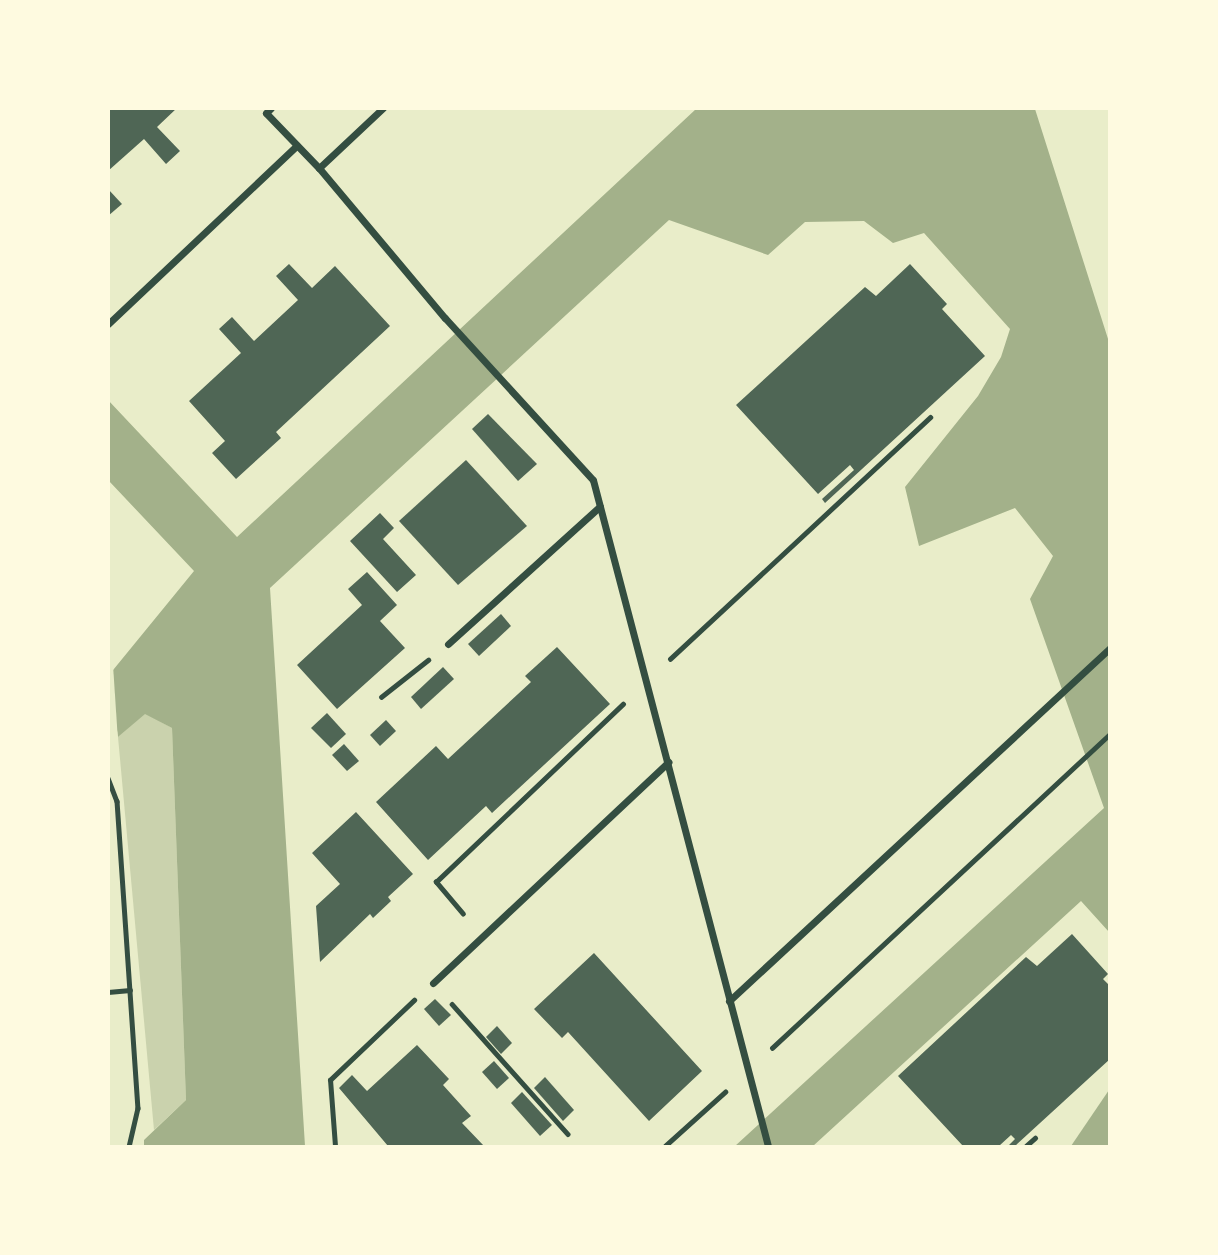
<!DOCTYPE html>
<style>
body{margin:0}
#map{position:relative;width:1218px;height:1255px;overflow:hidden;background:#e9edc9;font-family:"Open Sans",sans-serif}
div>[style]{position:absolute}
.green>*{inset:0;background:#cad2ad}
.water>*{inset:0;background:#a3b18a}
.pier>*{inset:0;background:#e9edc9}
.building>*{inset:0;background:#4f6655}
.path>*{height:4.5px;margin:-2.25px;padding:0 2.25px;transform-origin:2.25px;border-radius:2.25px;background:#344e41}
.minor>*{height:7px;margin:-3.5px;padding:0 3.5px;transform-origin:3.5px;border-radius:3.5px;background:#344e41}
span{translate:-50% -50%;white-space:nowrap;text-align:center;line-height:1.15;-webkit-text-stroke:7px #fefae0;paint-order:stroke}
.frame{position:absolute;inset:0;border:110px solid #fefae0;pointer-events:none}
</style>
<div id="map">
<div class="green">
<i style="clip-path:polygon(145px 713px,172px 728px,186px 1100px,154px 1130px,118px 737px)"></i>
</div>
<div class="water">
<i style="clip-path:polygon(696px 109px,1035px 109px,1109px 342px,1109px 932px,1081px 901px,813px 1146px,735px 1146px,1104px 808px,1030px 599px,1053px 556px,1015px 508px,919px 546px,905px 487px,978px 396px,1001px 357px,1010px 329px,924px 233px,893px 243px,864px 221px,805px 222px,768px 255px,669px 220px,270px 588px,305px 1146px,144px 1146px,144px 1140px,186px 1100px,172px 728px,145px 714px,118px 737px,109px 675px,194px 571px,109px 481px,108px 400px,237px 537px)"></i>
<i style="clip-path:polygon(1109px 1090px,1109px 1146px,1071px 1146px)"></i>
</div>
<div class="pier">
<i style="clip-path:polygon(113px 665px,118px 741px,108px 749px,108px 670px)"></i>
</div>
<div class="building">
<i style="clip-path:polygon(108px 108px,177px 108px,157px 127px,180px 151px,166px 164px,144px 139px,108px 171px)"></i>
<i style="clip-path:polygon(108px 189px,122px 204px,108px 216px)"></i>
<i style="clip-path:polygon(289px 264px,312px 288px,335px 266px,390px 326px,276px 432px,281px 438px,236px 479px,212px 453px,225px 441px,189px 401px,241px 353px,219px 329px,232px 317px,254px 341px,298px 300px,276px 276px)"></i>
<i style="clip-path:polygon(910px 264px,947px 304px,942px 309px,985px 356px,825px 503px,822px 499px,854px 470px,850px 465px,818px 494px,736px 405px,865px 287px,876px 296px)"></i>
<i style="clip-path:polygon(488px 414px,537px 464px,518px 481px,472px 429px)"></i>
<i style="clip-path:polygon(466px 460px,527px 526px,458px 585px,399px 521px)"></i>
<i style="clip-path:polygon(380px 513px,394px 528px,383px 539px,416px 575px,397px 592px,350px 541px)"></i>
<i style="clip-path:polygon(367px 572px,397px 605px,380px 621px,405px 648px,337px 709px,297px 665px,362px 605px,348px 589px)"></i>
<i style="clip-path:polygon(501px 614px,511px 626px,479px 656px,468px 644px)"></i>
<i style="clip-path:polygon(557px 647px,610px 704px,492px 813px,486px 806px,428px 860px,376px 802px,436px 746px,448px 759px,531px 682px,525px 676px)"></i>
<i style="clip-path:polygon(443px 667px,454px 679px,421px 709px,411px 697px)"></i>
<i style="clip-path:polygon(327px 713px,346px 734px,331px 748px,311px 728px)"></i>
<i style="clip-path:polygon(386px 720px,396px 731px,380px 746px,370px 735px)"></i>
<i style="clip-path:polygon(344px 744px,359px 761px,347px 771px,332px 755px)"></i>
<i style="clip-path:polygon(356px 812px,413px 874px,388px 897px,391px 901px,373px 918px,370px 914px,320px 962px,316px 906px,340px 884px,312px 853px)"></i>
<i style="clip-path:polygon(1072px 934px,1108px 974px,1103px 979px,1110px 986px,1110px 1059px,1015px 1146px,1008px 1146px,1015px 1139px,1011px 1135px,999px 1146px,963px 1146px,898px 1076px,1026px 957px,1037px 966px)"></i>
<i style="clip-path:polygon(594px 953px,702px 1071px,649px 1121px,568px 1032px,562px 1038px,534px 1009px)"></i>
<i style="clip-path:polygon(435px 999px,451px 1015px,439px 1026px,424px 1009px)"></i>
<i style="clip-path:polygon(497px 1026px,512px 1043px,501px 1054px,486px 1037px)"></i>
<i style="clip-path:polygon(417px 1045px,449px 1079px,443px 1085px,471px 1116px,462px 1123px,484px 1146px,388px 1146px,339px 1088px,352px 1075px,367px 1091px)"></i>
<i style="clip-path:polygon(494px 1061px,509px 1078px,497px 1089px,482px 1072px)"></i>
<i style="clip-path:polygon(545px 1077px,574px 1110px,563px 1121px,534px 1088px)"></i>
<i style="clip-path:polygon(522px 1092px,552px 1125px,540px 1136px,511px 1103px)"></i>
</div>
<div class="path">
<i style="left:670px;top:659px;width:355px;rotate:-42.9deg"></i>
<i style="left:381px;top:697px;width:60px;rotate:-38.2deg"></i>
<i style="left:108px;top:778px;width:25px;rotate:69deg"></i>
<i style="left:117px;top:801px;width:308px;rotate:86.1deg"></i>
<i style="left:138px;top:1108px;width:39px;rotate:103deg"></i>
<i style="left:463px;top:914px;width:42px;rotate:-130.2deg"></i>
<i style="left:436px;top:882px;width:258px;rotate:-43.6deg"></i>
<i style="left:108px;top:992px;width:22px;rotate:-5deg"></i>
<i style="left:452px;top:1004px;width:174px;rotate:48.3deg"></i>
<i style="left:772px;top:1048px;width:461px;rotate:-42.9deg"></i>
<i style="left:335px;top:1146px;width:66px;rotate:-94.3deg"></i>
<i style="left:330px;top:1080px;width:116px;rotate:-43.6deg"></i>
<i style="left:665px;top:1146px;width:81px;rotate:-42deg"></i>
<i style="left:1026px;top:1146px;width:12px;rotate:-42deg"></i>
</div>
<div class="minor">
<i style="left:271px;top:108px;width:7px;rotate:135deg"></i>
<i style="left:266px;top:113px;width:76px;rotate:46.1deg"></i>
<i style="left:319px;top:168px;width:88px;rotate:-43.2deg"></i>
<i style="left:319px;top:168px;width:196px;rotate:50deg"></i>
<i style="left:445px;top:318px;width:219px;rotate:47.6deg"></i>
<i style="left:593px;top:480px;width:689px;rotate:75.28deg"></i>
<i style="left:108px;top:324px;width:260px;rotate:-43.4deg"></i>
<i style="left:448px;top:644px;width:205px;rotate:-42.2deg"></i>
<i style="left:433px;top:983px;width:323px;rotate:-43.2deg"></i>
<i style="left:729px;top:1001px;width:519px;rotate:-42.82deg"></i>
</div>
<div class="frame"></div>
</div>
